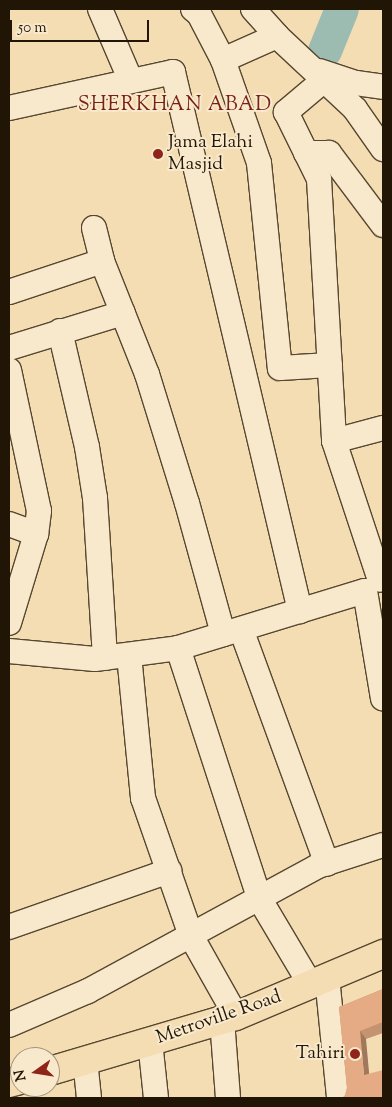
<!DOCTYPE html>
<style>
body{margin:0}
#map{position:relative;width:392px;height:1107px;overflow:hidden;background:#f4ddb2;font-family:"Sorts Mill Goudy",serif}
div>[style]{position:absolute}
.river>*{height:34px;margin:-17px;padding:0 17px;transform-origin:17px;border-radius:17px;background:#9cbbb1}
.roads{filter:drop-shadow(1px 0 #564730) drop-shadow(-1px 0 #564730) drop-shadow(0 1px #564730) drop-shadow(0 -1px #564730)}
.minor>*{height:24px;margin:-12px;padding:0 12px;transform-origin:12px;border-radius:12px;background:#f8e9cd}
.major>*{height:28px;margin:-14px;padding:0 14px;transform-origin:14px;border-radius:14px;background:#f4ddb2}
.wall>*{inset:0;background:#c49372}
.shaded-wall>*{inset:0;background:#a0785c}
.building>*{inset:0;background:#e4ab84}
.dots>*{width:14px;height:14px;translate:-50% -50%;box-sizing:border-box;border:2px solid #f8e9cd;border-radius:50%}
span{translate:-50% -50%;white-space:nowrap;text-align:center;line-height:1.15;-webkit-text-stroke:4px #f8e9cd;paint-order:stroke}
.poi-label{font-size:19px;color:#211505}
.left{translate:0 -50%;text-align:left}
.right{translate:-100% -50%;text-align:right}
.street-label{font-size:19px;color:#211505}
.neighbourhood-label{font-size:20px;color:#7a1f14;letter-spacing:1px}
.frame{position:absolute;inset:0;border:10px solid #211505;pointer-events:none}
.north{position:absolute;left:10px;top:1047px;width:50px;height:50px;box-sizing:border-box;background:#f8e9cd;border:1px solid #a2947d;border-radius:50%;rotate:257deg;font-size:14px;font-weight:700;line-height:20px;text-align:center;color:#211505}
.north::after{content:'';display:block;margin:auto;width:18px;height:22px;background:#8f2418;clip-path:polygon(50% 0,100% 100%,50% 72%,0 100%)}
.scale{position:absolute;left:10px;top:20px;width:139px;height:22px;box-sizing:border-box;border:2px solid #211505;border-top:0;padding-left:6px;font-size:15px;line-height:18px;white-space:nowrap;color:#211505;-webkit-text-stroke:4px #f8e9cd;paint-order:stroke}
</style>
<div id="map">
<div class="river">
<i style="left:325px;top:51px;width:45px;rotate:-68deg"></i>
</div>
<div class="roads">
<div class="minor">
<i style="left:100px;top:9px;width:78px;rotate:66.7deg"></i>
<i style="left:193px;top:9px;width:8px;rotate:40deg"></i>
<i style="left:199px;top:14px;width:52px;rotate:62.4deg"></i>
<i style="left:223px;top:60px;width:109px;rotate:70.7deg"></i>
<i style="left:259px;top:163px;width:206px;rotate:84.2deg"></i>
<i style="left:280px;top:368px;width:50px;rotate:-3.4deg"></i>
<i style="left:253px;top:9px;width:36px;rotate:48deg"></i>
<i style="left:277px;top:36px;width:107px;rotate:43.1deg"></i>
<i style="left:355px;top:109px;width:49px;rotate:55deg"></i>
<i style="left:223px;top:60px;width:59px;rotate:-24deg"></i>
<i style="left:319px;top:71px;width:39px;rotate:18deg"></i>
<i style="left:356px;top:83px;width:27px;rotate:8deg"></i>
<i style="left:324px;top:80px;width:50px;rotate:139.9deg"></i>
<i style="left:286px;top:112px;width:75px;rotate:63.8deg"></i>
<i style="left:319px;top:179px;width:262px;rotate:86.7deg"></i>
<i style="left:334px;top:441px;width:146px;rotate:71.7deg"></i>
<i style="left:9px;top:108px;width:168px;rotate:-12.4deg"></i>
<i style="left:173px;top:72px;width:554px;rotate:76.74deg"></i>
<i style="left:306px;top:153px;width:23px"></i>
<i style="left:329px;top:153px;width:90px;rotate:53.1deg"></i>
<i style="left:94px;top:228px;width:34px;rotate:76deg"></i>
<i style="left:102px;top:261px;width:122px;rotate:68.3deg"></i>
<i style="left:147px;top:374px;width:135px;rotate:72.8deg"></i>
<i style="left:187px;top:503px;width:136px;rotate:74.6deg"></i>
<i style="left:9px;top:292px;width:98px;rotate:-18.4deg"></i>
<i style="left:60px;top:331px;width:119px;rotate:76.9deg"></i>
<i style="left:87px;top:447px;width:52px;rotate:81.1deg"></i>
<i style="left:95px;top:498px;width:160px;rotate:86.4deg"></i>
<i style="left:9px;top:348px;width:119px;rotate:-17.1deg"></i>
<i style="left:9px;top:370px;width:144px;rotate:78deg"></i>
<i style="left:39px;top:511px;width:23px;rotate:97deg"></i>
<i style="left:36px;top:534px;width:93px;rotate:106.9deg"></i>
<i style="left:334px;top:441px;width:51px;rotate:-14.9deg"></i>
<i style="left:9px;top:524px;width:29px;rotate:20deg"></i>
<i style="left:241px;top:629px;width:250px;rotate:69.9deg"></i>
<i style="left:178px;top:648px;width:263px;rotate:72deg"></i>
<i style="left:259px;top:898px;width:100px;rotate:59.3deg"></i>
<i style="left:9px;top:651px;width:86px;rotate:5.3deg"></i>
<i style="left:95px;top:659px;width:84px;rotate:-7.5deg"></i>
<i style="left:178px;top:648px;width:195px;rotate:-17deg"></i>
<i style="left:365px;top:591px;width:109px;rotate:80.5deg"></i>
<i style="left:129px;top:655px;width:144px;rotate:84.4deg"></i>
<i style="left:143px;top:798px;width:146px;rotate:70.8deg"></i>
<i style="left:191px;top:936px;width:92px;rotate:60.6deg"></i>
<i style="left:9px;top:927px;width:170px;rotate:-19.3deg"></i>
<i style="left:327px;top:977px;width:122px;rotate:84.3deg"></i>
<i style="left:222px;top:1020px;width:78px;rotate:85.6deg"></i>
<i style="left:9px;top:1025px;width:86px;rotate:-23.3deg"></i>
<i style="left:88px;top:991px;width:262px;rotate:-28.5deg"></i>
<i style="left:318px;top:866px;width:68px;rotate:-17.9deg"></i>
<i style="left:150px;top:1041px;width:57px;rotate:84deg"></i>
<i style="left:85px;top:1060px;width:38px;rotate:84deg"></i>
</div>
<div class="major">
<i style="left:50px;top:1071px;width:194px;rotate:-16.5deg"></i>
<i style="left:236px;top:1016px;width:160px;rotate:-22.9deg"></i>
<i style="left:9px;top:1083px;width:11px;rotate:-15deg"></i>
</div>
</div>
<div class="wall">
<i style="clip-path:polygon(383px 989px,383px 1033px,366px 1039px,345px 1095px,347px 1088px,339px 1007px)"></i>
</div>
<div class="shaded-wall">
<i style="clip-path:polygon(360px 1031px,366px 1039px,370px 1083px,364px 1075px)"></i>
</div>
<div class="building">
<i style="clip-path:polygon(383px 989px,383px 1022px,360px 1031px,364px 1075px,383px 1070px,383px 1098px,342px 1098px,345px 1095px,347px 1088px,339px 1007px)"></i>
</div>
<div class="dots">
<i style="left:158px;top:154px;background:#8f2418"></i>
<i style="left:355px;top:1054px;background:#8f2418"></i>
</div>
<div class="poi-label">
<span class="left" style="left:168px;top:154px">Jama Elahi<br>Masjid</span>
<span class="right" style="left:345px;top:1054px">Tahiri</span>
</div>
<div class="street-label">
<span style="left:219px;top:1018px;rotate:-19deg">Metroville Road</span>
</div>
<div class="neighbourhood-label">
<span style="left:175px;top:105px">SHERKHAN ABAD</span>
</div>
<div class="frame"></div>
<div class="north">N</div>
<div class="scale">50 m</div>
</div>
